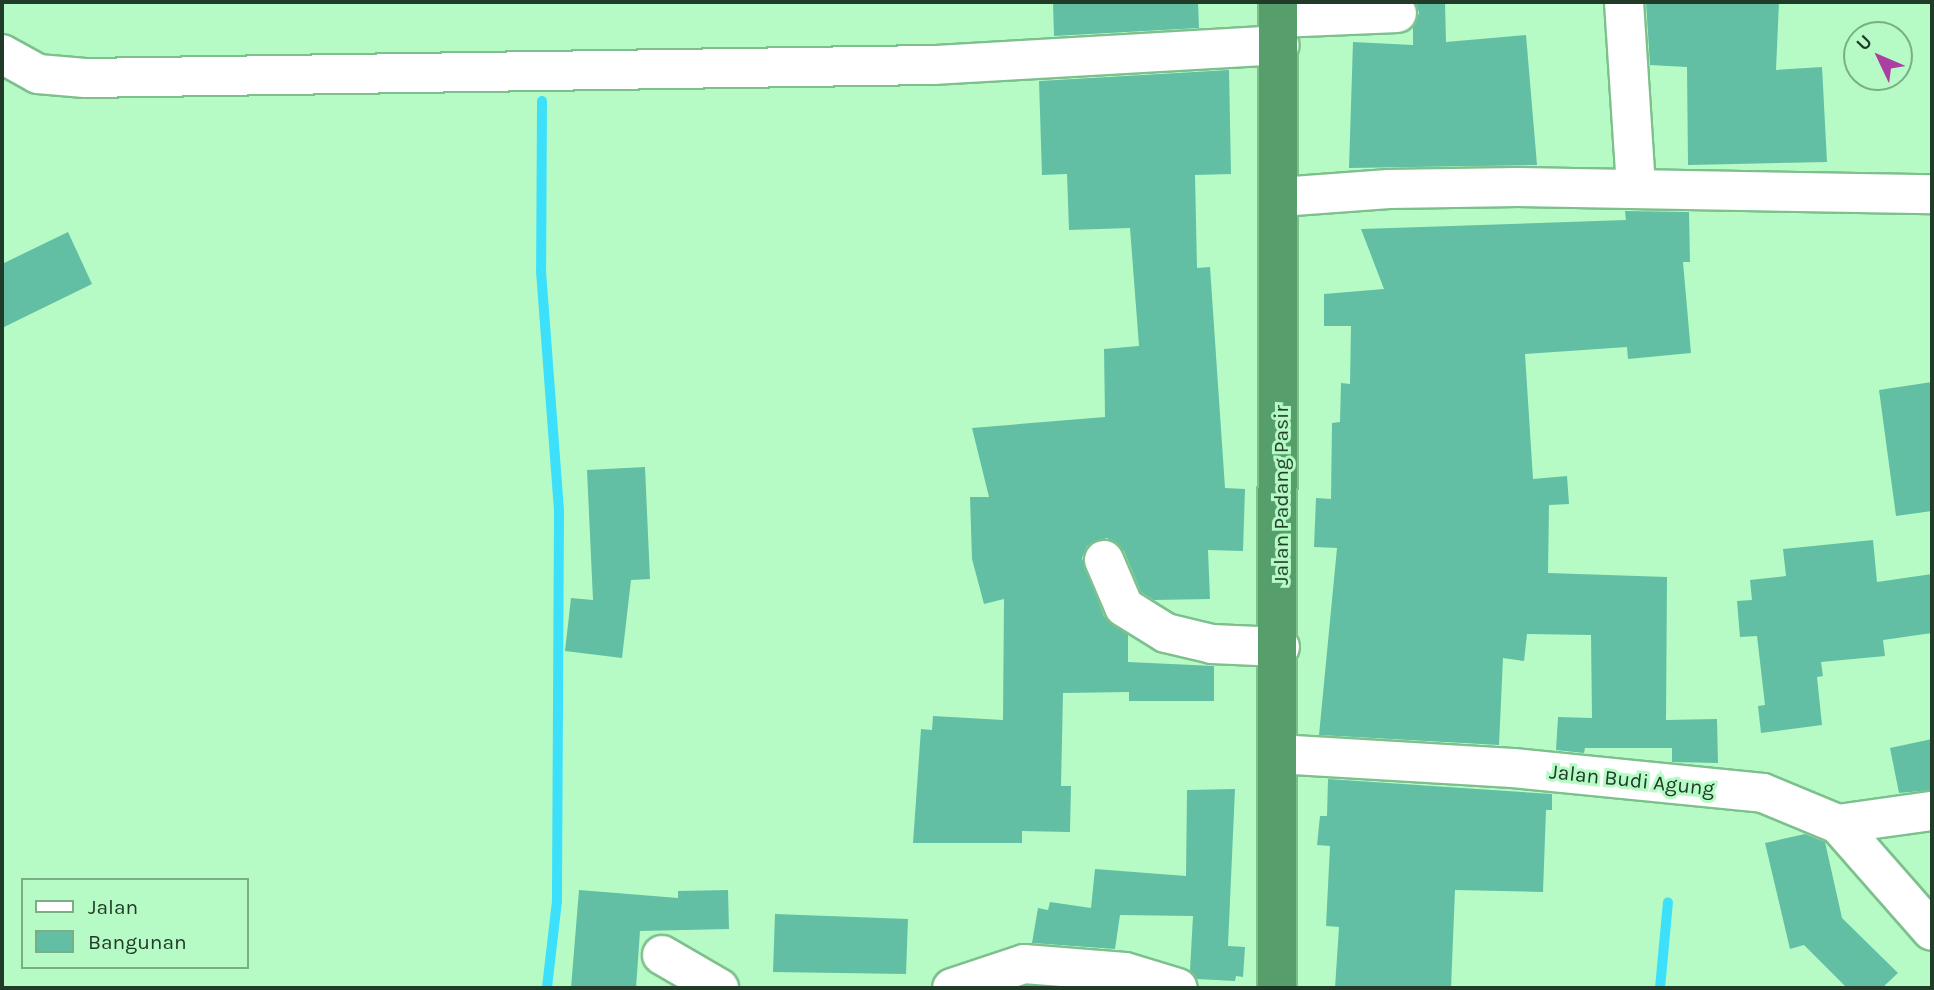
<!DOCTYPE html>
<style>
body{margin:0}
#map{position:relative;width:1934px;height:990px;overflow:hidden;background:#b6fbc6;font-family:Karla,sans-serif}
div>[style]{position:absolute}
.stream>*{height:10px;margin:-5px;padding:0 5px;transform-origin:5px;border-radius:5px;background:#3de0fb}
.building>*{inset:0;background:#62bfa3}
.roads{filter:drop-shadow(2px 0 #7dc08d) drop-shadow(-2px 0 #7dc08d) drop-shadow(0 2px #7dc08d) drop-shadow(0 -2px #7dc08d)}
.minor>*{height:38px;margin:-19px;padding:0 19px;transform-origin:19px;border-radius:19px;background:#fff}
.highway>*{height:38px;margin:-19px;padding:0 19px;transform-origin:19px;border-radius:19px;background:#569f6a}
span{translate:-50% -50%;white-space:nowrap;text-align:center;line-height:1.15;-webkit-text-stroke:6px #b6fbc6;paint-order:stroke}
.street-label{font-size:21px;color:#203b27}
.frame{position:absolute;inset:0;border:4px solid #203b27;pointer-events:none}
.legend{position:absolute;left:21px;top:878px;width:228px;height:91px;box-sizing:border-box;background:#b6fbc6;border:2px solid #7aae86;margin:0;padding:9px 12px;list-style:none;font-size:21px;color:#203b27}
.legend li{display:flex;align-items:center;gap:14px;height:35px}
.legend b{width:35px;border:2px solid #7aae86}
.north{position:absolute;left:1843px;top:21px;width:70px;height:70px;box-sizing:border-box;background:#b6fbc6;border:2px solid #7aae86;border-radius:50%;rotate:314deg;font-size:19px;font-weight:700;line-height:28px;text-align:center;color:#203b27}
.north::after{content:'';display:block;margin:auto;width:24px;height:32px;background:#ab40a2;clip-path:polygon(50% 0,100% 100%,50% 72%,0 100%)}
</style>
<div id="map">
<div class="stream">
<i style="left:542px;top:101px;width:170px;rotate:90.3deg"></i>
<i style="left:541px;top:271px;width:241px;rotate:85.7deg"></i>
<i style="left:559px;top:511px;width:390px;rotate:90.3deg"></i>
<i style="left:557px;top:901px;width:88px;rotate:96.6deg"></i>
<i style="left:1660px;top:988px;width:86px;rotate:-84.7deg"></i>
</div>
<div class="building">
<i style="clip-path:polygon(1053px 2px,1198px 2px,1199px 28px,1054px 36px)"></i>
<i style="clip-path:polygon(1416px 2px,1445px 2px,1446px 42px,1526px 35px,1537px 165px,1349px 168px,1353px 42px,1413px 45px,1413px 27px,1419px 13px)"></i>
<i style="clip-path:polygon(1646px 2px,1779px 2px,1776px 70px,1822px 67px,1827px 162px,1688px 165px,1687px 67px,1650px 65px)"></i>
<i style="clip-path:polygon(1229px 70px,1231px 174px,1195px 175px,1197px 268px,1210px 267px,1225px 488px,1245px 489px,1243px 551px,1208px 550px,1210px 599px,1154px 600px,1141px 592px,1124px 551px,1107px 538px,1087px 546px,1082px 558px,1104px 616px,1128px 635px,1128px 662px,1214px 666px,1214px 701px,1129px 701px,1129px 692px,1063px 693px,1061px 786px,1071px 786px,1070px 832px,1022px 831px,1022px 843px,913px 843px,921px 729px,932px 730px,933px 716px,1003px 720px,1004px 599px,984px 604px,972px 559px,970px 497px,989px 497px,972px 428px,1105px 417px,1104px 349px,1139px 346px,1130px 228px,1069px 230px,1067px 174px,1042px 175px,1039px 81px)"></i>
<i style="clip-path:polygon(1625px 211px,1689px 212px,1690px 262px,1683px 262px,1691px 353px,1628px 359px,1627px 347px,1525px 354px,1533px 479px,1567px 476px,1569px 504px,1549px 505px,1548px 573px,1667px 577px,1666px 720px,1717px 719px,1718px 763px,1672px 762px,1672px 748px,1585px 748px,1584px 753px,1556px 750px,1558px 717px,1592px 718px,1591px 635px,1527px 634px,1524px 661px,1503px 658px,1499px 745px,1319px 735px,1337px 548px,1314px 547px,1316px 498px,1331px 499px,1332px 423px,1340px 422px,1341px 383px,1350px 384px,1351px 326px,1324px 326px,1324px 294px,1384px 289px,1361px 229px,1626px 220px)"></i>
<i style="clip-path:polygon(68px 232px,92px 284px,2px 328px,2px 264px)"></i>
<i style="clip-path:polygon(1932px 382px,1932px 511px,1896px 516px,1879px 390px)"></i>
<i style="clip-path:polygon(645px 467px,650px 579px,631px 580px,622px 658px,565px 651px,571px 598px,593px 600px,587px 470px)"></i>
<i style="clip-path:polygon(1873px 540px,1877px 582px,1932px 574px,1932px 633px,1883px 640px,1885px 656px,1821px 662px,1823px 676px,1817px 677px,1822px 725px,1761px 733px,1758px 706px,1765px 705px,1757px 636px,1740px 637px,1737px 601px,1752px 600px,1750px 580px,1786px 576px,1783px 549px)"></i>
<i style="clip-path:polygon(1932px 739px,1932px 790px,1899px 793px,1890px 748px)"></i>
<i style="clip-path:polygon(1328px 779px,1552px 794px,1552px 810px,1546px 810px,1543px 892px,1455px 890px,1451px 988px,1335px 988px,1339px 927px,1326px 926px,1330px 846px,1317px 845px,1320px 816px,1327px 816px)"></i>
<i style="clip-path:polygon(1235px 789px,1228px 946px,1245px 947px,1243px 977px,1236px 976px,1235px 981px,1197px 979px,1190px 970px,1193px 916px,1120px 915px,1115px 949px,1032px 943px,1038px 908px,1048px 910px,1050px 902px,1091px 908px,1095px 869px,1186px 876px,1187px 790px)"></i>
<i style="clip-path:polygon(1805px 834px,1825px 842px,1842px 918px,1898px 973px,1882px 988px,1847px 988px,1804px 945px,1790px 949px,1765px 843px)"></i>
<i style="clip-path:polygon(579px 890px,678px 898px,678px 891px,728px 890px,729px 929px,640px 931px,636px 988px,571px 988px)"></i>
<i style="clip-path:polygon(775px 914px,908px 919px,906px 974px,773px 972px)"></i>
</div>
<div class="roads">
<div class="minor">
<i style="left:1624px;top:2px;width:186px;rotate:86.3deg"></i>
<i style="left:1279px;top:18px;width:118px;rotate:-2.4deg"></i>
<i style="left:2px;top:54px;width:41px;rotate:29.1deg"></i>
<i style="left:38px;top:74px;width:47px;rotate:4.9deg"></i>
<i style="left:85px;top:78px;width:849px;rotate:-0.88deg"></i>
<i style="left:934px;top:65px;width:346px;rotate:-3.3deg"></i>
<i style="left:1280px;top:197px;width:109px;rotate:-4.2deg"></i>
<i style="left:1389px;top:189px;width:129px;rotate:-0.9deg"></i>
<i style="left:1518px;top:187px;width:414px;rotate:1deg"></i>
<i style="left:1104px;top:560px;width:51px;rotate:66.9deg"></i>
<i style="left:1124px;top:607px;width:49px;rotate:31.8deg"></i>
<i style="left:1166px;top:633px;width:47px;rotate:13.4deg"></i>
<i style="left:1212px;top:644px;width:68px;rotate:2.5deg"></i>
<i style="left:1277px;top:754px;width:236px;rotate:3.4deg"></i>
<i style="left:1513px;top:768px;width:251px;rotate:5.7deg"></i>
<i style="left:1763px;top:793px;width:81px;rotate:22.5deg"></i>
<i style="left:1838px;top:824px;width:142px;rotate:48.7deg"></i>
<i style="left:1838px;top:824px;width:95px;rotate:-7.9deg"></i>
<i style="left:662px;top:955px;width:66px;rotate:30.1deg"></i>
<i style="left:952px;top:988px;width:76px;rotate:-18.4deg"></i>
<i style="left:1024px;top:964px;width:101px;rotate:4.5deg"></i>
<i style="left:1125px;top:972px;width:55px;rotate:16.8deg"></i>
</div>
<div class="highway">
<i style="left:1277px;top:988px;width:986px;rotate:-89.94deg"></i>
</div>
</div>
<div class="street-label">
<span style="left:1281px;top:495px;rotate:-90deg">Jalan Padang Pasir</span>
<span style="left:1632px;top:780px;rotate:6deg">Jalan Budi Agung</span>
</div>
<div class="frame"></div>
<ul class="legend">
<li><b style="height:9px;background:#fff"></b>Jalan</li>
<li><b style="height:19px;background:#62bfa3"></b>Bangunan</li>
</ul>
<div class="north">U</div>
</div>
